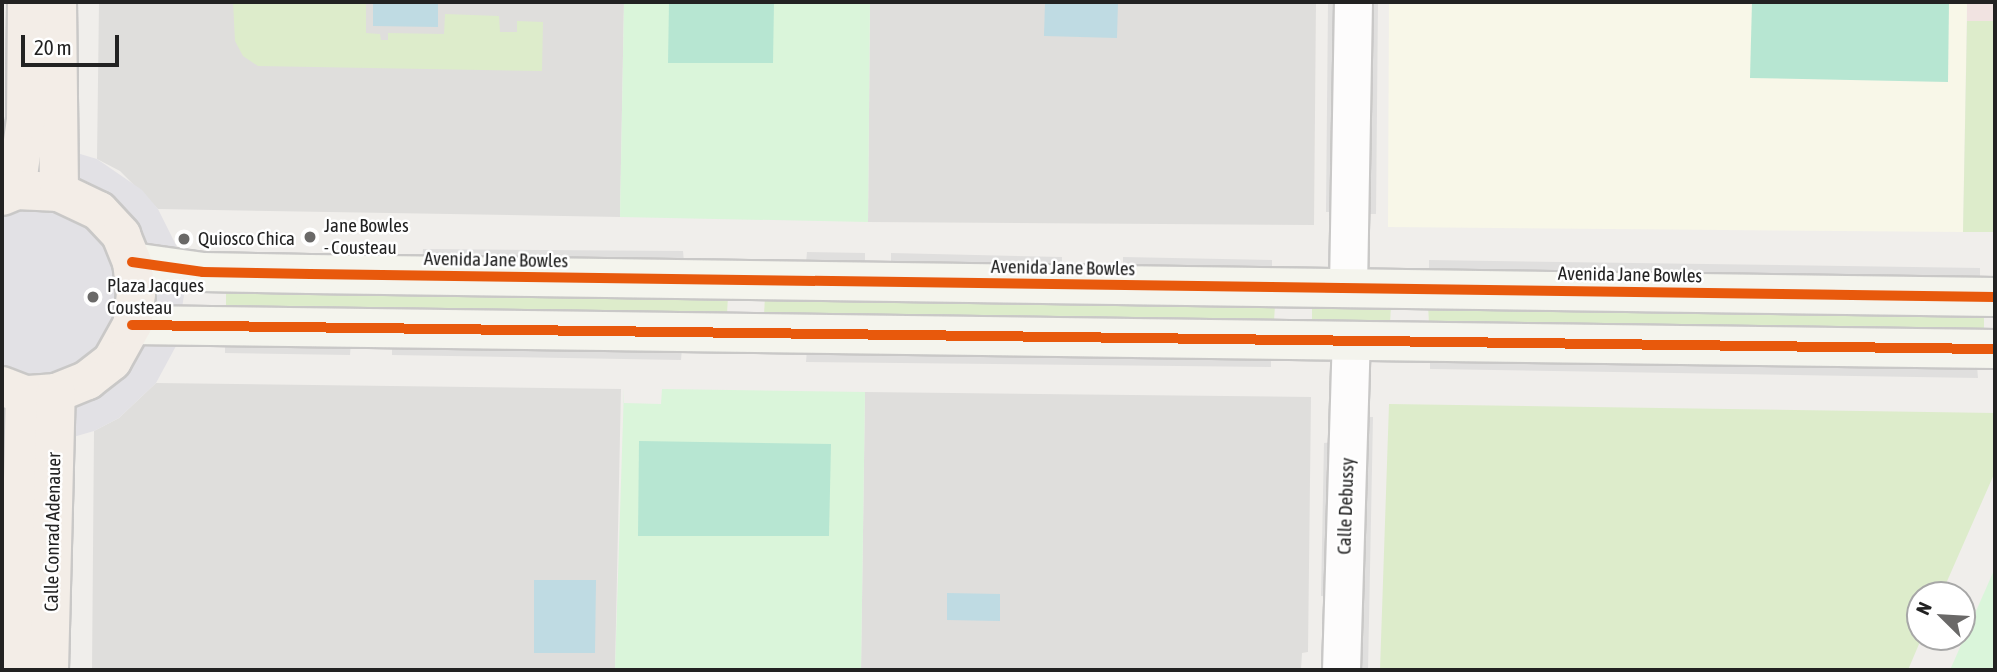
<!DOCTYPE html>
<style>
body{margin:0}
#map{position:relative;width:1997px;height:672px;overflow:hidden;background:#f0eeeb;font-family:"Asap Condensed",sans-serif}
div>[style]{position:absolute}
.residential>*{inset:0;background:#dfdedc}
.commercial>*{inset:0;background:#f1e3e1}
.education>*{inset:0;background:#f8f7e8}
.grass>*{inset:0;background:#ddeccb}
.park>*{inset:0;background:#daf5da}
.pitch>*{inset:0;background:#b7e6d2}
.parking>*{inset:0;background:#e0dfde}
.plaza>*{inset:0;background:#e2e1e5}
.water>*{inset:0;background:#bfdbe3}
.roads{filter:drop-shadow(2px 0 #c9c8c7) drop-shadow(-2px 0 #c9c8c7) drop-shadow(0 2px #c9c8c7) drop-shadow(0 -2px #c9c8c7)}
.minor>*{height:37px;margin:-18.5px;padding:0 18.5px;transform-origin:18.5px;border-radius:18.5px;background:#fdfcfc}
.secondary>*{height:38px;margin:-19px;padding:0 19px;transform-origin:19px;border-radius:19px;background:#f4f4ed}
.primary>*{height:38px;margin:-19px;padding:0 19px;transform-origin:19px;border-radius:19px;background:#f3ede7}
.cycleway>*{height:10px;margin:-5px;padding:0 5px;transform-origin:5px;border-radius:5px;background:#e8590c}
.dots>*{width:19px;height:19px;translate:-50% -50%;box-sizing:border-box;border:4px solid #fff;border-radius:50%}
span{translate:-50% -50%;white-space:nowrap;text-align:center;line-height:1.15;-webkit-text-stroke:5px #fff;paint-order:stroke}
.poi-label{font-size:19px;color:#222}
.left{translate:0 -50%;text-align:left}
.street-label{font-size:19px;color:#222}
.frame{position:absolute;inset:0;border:4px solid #222;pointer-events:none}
.north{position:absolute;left:1906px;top:581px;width:70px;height:70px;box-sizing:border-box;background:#fff;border:2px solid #a7a7a7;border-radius:50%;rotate:294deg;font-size:19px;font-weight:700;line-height:28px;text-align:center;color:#222}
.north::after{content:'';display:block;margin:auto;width:24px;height:32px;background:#6a6968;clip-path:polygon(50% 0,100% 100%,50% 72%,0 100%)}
.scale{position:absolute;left:21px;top:35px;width:98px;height:32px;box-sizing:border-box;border:4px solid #222;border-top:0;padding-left:9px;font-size:21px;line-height:24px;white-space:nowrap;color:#222;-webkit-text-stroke:5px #fff;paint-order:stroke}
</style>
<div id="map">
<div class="residential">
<i style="clip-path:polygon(99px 2px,624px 2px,620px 217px,158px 209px,120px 171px,97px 159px)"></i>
<i style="clip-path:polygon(870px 2px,1316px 2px,1314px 225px,868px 222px)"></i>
<i style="clip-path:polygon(156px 383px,621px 389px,615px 670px,92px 670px,94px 431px,119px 418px)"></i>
<i style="clip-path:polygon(865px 392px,1311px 397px,1308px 652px,1302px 653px,1301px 670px,861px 670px)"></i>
</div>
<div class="commercial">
<i style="clip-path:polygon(1967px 2px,1995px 2px,1995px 21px,1967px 21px)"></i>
</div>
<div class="education">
<i style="clip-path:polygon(1389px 2px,1967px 2px,1963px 232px,1388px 227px)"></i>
</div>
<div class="grass">
<i style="clip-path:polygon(233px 2px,366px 2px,366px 33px,380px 34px,381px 40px,388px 40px,388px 33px,444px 34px,445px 14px,499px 16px,500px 32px,517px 32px,517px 21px,543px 22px,542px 71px,258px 66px,243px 56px,235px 41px)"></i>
<i style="clip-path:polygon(1967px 21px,1995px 21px,1995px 232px,1963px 232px)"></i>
<i style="clip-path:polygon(226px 289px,728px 296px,727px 314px,226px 306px)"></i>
<i style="clip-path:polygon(765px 297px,1275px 304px,1274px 322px,764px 314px)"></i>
<i style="clip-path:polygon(1312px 305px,1391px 305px,1390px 324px,1312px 323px)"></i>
<i style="clip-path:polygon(1428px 305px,1984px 314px,1984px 332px,1429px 323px)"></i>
<i style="clip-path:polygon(1389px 404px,1995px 413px,1995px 472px,1941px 595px,1920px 595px,1922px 637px,1908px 670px,1380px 670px)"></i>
</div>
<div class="park">
<i style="clip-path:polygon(624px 2px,870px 2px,868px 222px,620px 217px)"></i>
<i style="clip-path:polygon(624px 388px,624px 403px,661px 404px,662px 389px,865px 392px,861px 670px,615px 670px)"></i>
<i style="clip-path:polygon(1995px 568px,1995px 670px,1950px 670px)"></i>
</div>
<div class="pitch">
<i style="clip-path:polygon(669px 2px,774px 2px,773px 63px,668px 63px)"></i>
<i style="clip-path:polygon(1752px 2px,1949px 2px,1948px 82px,1750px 78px)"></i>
<i style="clip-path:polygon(639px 441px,831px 444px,829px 536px,638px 536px)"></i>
</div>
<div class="parking">
<i style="clip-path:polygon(1328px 2px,1339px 2px,1337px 212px,1326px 212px)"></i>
<i style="clip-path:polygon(1368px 2px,1378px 2px,1376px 214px,1365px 214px)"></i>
<i style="clip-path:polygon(423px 249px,683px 251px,684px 262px,422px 263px)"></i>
<i style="clip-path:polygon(807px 252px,865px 253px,865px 264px,806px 263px)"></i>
<i style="clip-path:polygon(891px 253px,1062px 257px,1062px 269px,891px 265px)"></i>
<i style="clip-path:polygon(1123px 257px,1272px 260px,1272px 273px,1123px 271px)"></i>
<i style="clip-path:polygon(1429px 260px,1980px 268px,1980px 281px,1429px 272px)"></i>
<i style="clip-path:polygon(225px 341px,351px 342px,350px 355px,225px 353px)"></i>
<i style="clip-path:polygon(392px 343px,682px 348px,681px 360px,392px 355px)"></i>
<i style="clip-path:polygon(807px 350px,1271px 356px,1271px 367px,806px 362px)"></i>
<i style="clip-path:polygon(1430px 358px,1977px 366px,1978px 378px,1430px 369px)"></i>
<i style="clip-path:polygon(1363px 417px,1373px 417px,1368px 670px,1359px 670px)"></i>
<i style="clip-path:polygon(1334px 442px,1332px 596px,1321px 596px,1324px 443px)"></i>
</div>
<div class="plaza">
<i style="clip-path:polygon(22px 147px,60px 148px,97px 159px,142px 190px,158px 209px,177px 247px,185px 289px,176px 346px,156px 383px,119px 418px,94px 431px,56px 442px,2px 438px,2px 152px)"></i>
</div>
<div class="water">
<i style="clip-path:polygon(373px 2px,438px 2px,438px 27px,373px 26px)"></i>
<i style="clip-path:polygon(1045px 2px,1118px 2px,1117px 38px,1044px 36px)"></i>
<i style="clip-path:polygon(534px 580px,596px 580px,595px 653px,534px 653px)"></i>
<i style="clip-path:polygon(947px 593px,1000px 594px,1000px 621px,947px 620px)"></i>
</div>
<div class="roads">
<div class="minor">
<i style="left:1348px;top:288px;width:286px;rotate:-89deg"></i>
<i style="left:1341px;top:670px;width:329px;rotate:-88.3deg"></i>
</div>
<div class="secondary">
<i style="left:132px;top:262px;width:72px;rotate:8deg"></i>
<i style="left:203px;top:272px;width:107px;rotate:1.1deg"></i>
<i style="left:310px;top:274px;width:1685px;rotate:0.78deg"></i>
<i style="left:132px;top:325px;width:1863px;rotate:0.74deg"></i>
</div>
<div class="primary">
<i style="left:57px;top:2px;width:190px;rotate:89.4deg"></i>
<i style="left:16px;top:190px;width:71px;rotate:-81.9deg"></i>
<i style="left:26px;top:120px;width:118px;rotate:-89.5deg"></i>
<i style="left:2px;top:196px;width:15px;rotate:-23deg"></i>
<i style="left:16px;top:190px;width:43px;rotate:2.7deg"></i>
<i style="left:59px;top:192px;width:44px;rotate:25.4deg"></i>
<i style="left:99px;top:211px;width:33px;rotate:47deg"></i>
<i style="left:121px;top:235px;width:29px;rotate:68deg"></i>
<i style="left:132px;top:262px;width:32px;rotate:83deg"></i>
<i style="left:136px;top:294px;width:31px;rotate:97deg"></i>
<i style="left:132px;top:325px;width:41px;rotate:119.1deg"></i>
<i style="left:112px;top:361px;width:31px;rotate:142deg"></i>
<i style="left:88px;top:380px;width:35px;rotate:158deg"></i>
<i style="left:56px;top:393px;width:31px;rotate:176deg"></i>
<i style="left:25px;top:395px;width:25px;rotate:-159deg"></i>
<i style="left:19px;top:670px;width:275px;rotate:-88.8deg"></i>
<i style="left:49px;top:670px;width:277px;rotate:-88.6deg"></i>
</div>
</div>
<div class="cycleway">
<i style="left:132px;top:262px;width:72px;rotate:8deg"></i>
<i style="left:203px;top:272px;width:107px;rotate:1.1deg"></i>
<i style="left:310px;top:274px;width:1685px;rotate:0.78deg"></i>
<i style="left:132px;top:325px;width:1863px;rotate:0.74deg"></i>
</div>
<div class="dots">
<i style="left:310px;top:237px;background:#6a6968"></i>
<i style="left:184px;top:239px;background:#6a6968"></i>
<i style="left:93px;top:297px;background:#6a6968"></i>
</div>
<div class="poi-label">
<span class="left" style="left:324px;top:237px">Jane Bowles<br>- Cousteau</span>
<span class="left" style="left:198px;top:239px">Quiosco Chica</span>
<span class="left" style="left:107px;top:297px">Plaza Jacques<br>Cousteau</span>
</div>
<div class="street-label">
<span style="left:496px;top:260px;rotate:1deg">Avenida Jane Bowles</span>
<span style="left:1063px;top:268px;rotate:1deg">Avenida Jane Bowles</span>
<span style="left:1630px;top:275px;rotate:1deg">Avenida Jane Bowles</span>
<span style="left:1346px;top:506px;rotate:-88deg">Calle Debussy</span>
<span style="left:53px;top:532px;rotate:-89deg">Calle Conrad Adenauer</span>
</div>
<div class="frame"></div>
<div class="north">N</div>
<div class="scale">20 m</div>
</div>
